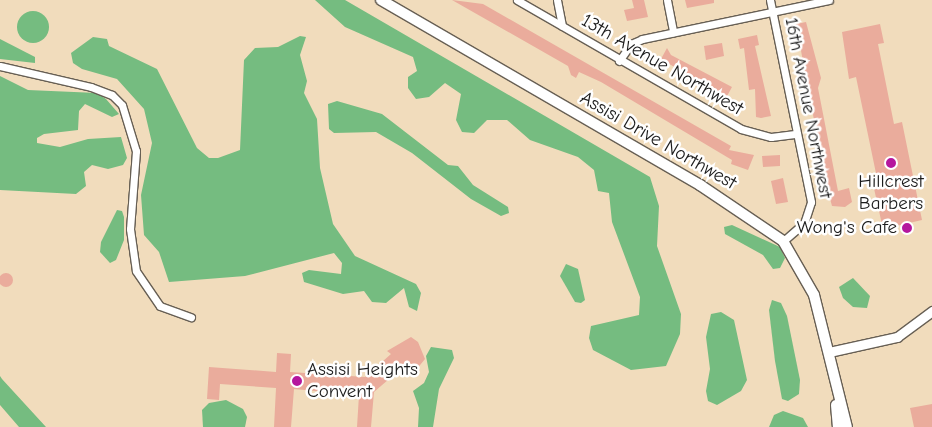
<!DOCTYPE html>
<style>
body{margin:0}
#map{position:relative;width:932px;height:427px;overflow:hidden;background:#f1dcbc;font-family:"Comic Neue",sans-serif}
div>[style]{position:absolute}
.forest>*{inset:0;background:#75bc80}
.round{border-radius:50%}
.building>*{inset:0;background:#eaac9c}
.roads{filter:drop-shadow(1px 0 #675f54) drop-shadow(-1px 0 #675f54) drop-shadow(0 1px #675f54) drop-shadow(0 -1px #675f54)}
.minor>*{height:7px;margin:-3.5px;padding:0 3.5px;transform-origin:3.5px;border-radius:3.5px;background:#fff}
.tertiary>*{height:9px;margin:-4.5px;padding:0 4.5px;transform-origin:4.5px;border-radius:4.5px;background:#fff}
.secondary>*{height:10px;margin:-5px;padding:0 5px;transform-origin:5px;border-radius:5px;background:#fff}
.dots>*{width:14px;height:14px;translate:-50% -50%;box-sizing:border-box;border:2px solid #fff;border-radius:50%}
span{translate:-50% -50%;white-space:nowrap;text-align:center;line-height:1.15;-webkit-text-stroke:5px #fff;paint-order:stroke}
.street-label{font-size:19px;color:#1c1c1c}
.poi-label{font-size:19px;color:#1c1c1c}
.right{translate:-100% -50%;text-align:right}
.left{translate:0 -50%;text-align:left}
</style>
<div id="map">
<div class="forest">
<i style="clip-path:polygon(315px 0,345px 0,650px 177px,659px 206px,657px 246px,681px 314px,680px 334px,666px 366px,631px 370px,593px 350px,589px 338px,591px 326px,639px 315px,640px 297px,612px 222px,609px 193px,598px 191px,594px 170px,578px 157px,530px 140px,507px 120px,487px 120px,474px 133px,462px 132px,456px 120px,461px 94px,445px 83px,429px 97px,416px 99px,408px 88px,408px 77px,417px 71px,413px 57px,345px 27px)"></i>
<i class="round" style="left:17px;top:11px;width:32px;height:32px"></i>
<i style="clip-path:polygon(300px 36px,306px 37px,300px 55px,307px 81px,304px 93px,317px 119px,320px 168px,333px 224px,355px 256px,416px 284px,421px 293px,417px 311px,409px 307px,404px 288px,386px 303px,372px 302px,364px 291px,343px 294px,304px 282px,302px 273px,309px 270px,341px 274px,342px 263px,334px 253px,245px 276px,169px 282px,159px 252px,144px 235px,141px 195px,152px 143px,144px 109px,117px 79px,82px 69px,73px 63px,71px 53px,93px 37px,107px 39px,109px 46px,157px 69px,197px 148px,209px 158px,218px 158px,240px 150px,244px 60px,255px 48px,278px 47px)"></i>
<i style="clip-path:polygon(0 39px,35px 57px,35px 63px,0 59px)"></i>
<i style="clip-path:polygon(0 76px,28px 90px,97px 93px,106px 99px,119px 114px,112px 117px,85px 104px,79px 111px,78px 130px,44px 134px,37px 138px,37px 143px,60px 147px,88px 139px,121px 137px,127px 158px,123px 165px,108px 169px,92px 165px,84px 172px,86px 186px,76px 194px,0 190px)"></i>
<i style="clip-path:polygon(337px 101px,382px 114px,448px 165px,458px 166px,473px 185px,508px 207px,509px 213px,501px 216px,471px 199px,412px 153px,376px 132px,334px 133px,329px 129px,328px 104px)"></i>
<i style="clip-path:polygon(117px 210px,122px 211px,124px 217px,124px 240px,116px 260px,110px 263px,100px 252px,101px 242px)"></i>
<i style="clip-path:polygon(732px 225px,780px 247px,785px 258px,780px 268px,773px 269px,763px 255px,725px 234px,724px 227px)"></i>
<i style="clip-path:polygon(566px 264px,578px 269px,585px 300px,581px 303px,575px 302px,560px 276px)"></i>
<i style="clip-path:polygon(853px 278px,870px 296px,867px 308px,853px 307px,843px 298px,839px 287px)"></i>
<i style="clip-path:polygon(772px 300px,781px 303px,787px 316px,800px 380px,799px 394px,788px 401px,782px 399px,775px 361px,769px 310px)"></i>
<i style="clip-path:polygon(721px 312px,734px 320px,747px 380px,741px 391px,717px 405px,708px 401px,706px 391px,710px 369px,706px 337px,711px 314px)"></i>
<i style="clip-path:polygon(431px 347px,452px 350px,454px 358px,439px 389px,433px 427px,418px 427px,419px 408px,413px 391px,424px 383px,429px 372px,426px 356px)"></i>
<i style="clip-path:polygon(0 376px,2px 379px,46px 427px,19px 427px,0 405px)"></i>
<i style="clip-path:polygon(226px 400px,243px 409px,247px 417px,245px 427px,203px 427px,202px 410px,209px 403px)"></i>
<i style="clip-path:polygon(783px 411px,803px 418px,808px 427px,769px 427px,774px 415px)"></i>
</div>
<div class="building">
<i style="clip-path:polygon(452px 0,483px 4px,731px 146px,729px 150px,754px 155px,748px 170px,731px 164px,732px 160px,601px 82px,579px 72px,576px 78px,571px 75px,568px 66px)"></i>
<i style="clip-path:polygon(632px 0,644px 0,648px 17px,627px 21px,624px 10px,634px 8px)"></i>
<i style="clip-path:polygon(685px 0,714px 0,714px 3px,687px 8px)"></i>
<i style="clip-path:polygon(806px 22px,821px 78px,818px 88px,838px 191px,849px 188px,852px 202px,845px 207px,832px 206px,826px 184px,796px 24px)"></i>
<i style="clip-path:polygon(880px 24px,884px 43px,878px 44px,894px 124px,902px 122px,922px 220px,883px 229px,873px 184px,878px 183px,856px 77px,849px 79px,842px 32px)"></i>
<i style="clip-path:polygon(757px 35px,759px 45px,755px 46px,771px 116px,761px 118px,756px 117px,755px 89px,749px 90px,744px 48px,740px 49px,738px 39px)"></i>
<i style="clip-path:polygon(722px 43px,724px 56px,706px 60px,704px 46px)"></i>
<i style="clip-path:polygon(667px 48px,671px 55px,732px 87px,726px 98px,661px 59px)"></i>
<i style="clip-path:polygon(780px 155px,780px 166px,763px 167px,762px 156px)"></i>
<i style="clip-path:polygon(783px 178px,788px 202px,776px 204px,771px 181px)"></i>
<i class="round" style="left:-1px;top:273px;width:14px;height:14px"></i>
<i style="clip-path:polygon(411px 337px,418px 342px,425px 359px,416px 370px,403px 367px,374px 392px,371px 427px,357px 427px,359px 395px,294px 389px,291px 427px,274px 427px,276px 388px,220px 384px,219px 400px,207px 399px,209px 367px,276px 372px,277px 353px,291px 354px,290px 372px,365px 377px,391px 354px,387px 351px)"></i>
<i style="clip-path:polygon(932px 404px,932px 427px,914px 427px,910px 408px)"></i>
</div>
<div class="roads">
<div class="minor">
<i style="left:517px;top:0;width:258px;rotate:29.9deg"></i>
<i style="left:741px;top:129px;width:31px;rotate:15deg"></i>
<i style="left:771px;top:137px;width:26px;rotate:-7deg"></i>
<i style="left:557px;top:0;width:26px;rotate:79deg"></i>
<i style="left:667px;top:0;width:33px;rotate:79deg"></i>
<i style="left:770px;top:0;width:206px;rotate:78.5deg"></i>
<i style="left:811px;top:202px;width:22px;rotate:108deg"></i>
<i style="left:804px;top:223px;width:28px;rotate:139deg"></i>
<i style="left:619px;top:61px;width:21px;rotate:-55deg"></i>
<i style="left:631px;top:44px;width:12px;rotate:-24deg"></i>
<i style="left:642px;top:39px;width:191px;rotate:-11.8deg"></i>
<i style="left:0;top:66px;width:93px;rotate:13deg"></i>
<i style="left:91px;top:87px;width:22px;rotate:21deg"></i>
<i style="left:112px;top:95px;width:14px;rotate:45deg"></i>
<i style="left:122px;top:105px;width:48px;rotate:73.1deg"></i>
<i style="left:136px;top:151px;width:78px;rotate:94.4deg"></i>
<i style="left:130px;top:229px;width:42px;rotate:81.9deg"></i>
<i style="left:136px;top:271px;width:42px;rotate:55.6deg"></i>
<i style="left:160px;top:306px;width:33px;rotate:20deg"></i>
</div>
<div class="tertiary">
<i style="left:829px;top:352px;width:70px;rotate:-12.4deg"></i>
<i style="left:897px;top:337px;width:44px;rotate:-36.6deg"></i>
</div>
<div class="secondary">
<i style="left:381px;top:0;width:369px;rotate:30.1deg"></i>
<i style="left:700px;top:185px;width:100px;rotate:34deg"></i>
<i style="left:783px;top:241px;width:62px;rotate:60.1deg"></i>
<i style="left:814px;top:295px;width:136px;rotate:76deg"></i>
<i style="left:836px;top:405px;width:22px;rotate:85deg"></i>
</div>
</div>
<div class="dots">
<i style="left:891px;top:163px;background:#b5179e"></i>
<i style="left:907px;top:228px;background:#b5179e"></i>
<i style="left:297px;top:381px;background:#b5179e"></i>
</div>
<div class="street-label">
<span style="left:662px;top:65px;rotate:30deg">13th Avenue Northwest</span>
<span style="left:808px;top:108px;rotate:79deg">16th Avenue Northwest</span>
<span style="left:658px;top:141px;rotate:30deg">Assisi Drive Northwest</span>
</div>
<div class="poi-label">
<span style="left:891px;top:193px">Hillcrest<br>Barbers</span>
<span class="right" style="left:897px;top:228px">Wong's Cafe</span>
<span class="left" style="left:307px;top:381px">Assisi Heights<br>Convent</span>
</div>
</div>
